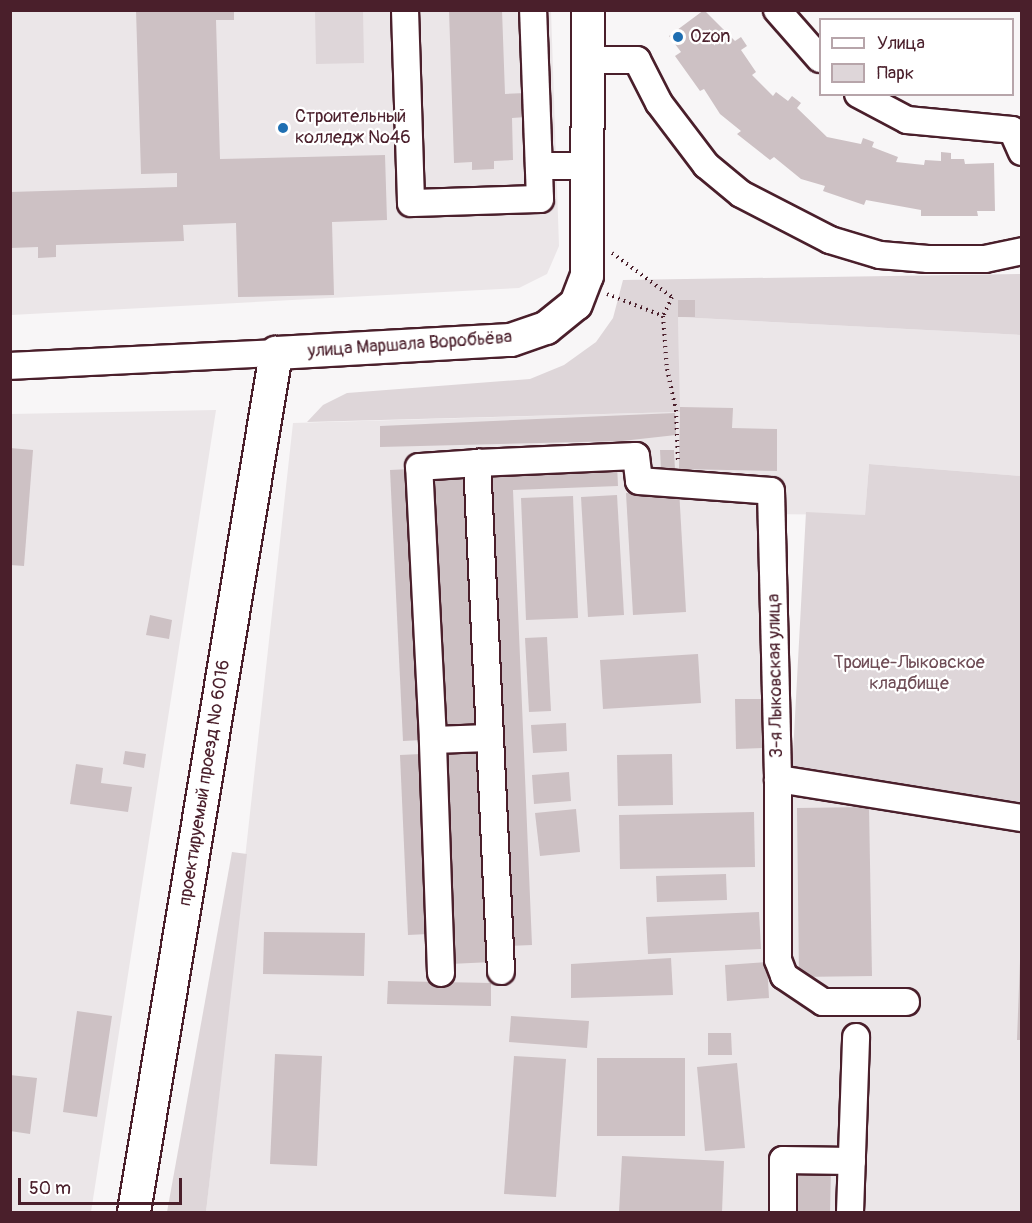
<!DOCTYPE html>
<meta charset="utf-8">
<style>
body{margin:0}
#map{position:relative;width:1032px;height:1223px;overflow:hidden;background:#f8f6f7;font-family:Pangolin,sans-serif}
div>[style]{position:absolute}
.built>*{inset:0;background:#ebe6e8}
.green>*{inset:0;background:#ded6d9}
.building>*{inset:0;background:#cdc1c4}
.path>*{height:4px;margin-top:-2px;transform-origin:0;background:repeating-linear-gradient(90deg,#4a1f2b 0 1.5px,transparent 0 6px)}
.roads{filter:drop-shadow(2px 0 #4a1f2b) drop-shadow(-2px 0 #4a1f2b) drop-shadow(0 2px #4a1f2b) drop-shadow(0 -2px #4a1f2b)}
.minor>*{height:26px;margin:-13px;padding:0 13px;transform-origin:13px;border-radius:13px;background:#fff}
.major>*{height:32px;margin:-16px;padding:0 16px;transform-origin:16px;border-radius:16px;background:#fff}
.dots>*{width:16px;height:16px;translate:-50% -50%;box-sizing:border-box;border:3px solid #fff;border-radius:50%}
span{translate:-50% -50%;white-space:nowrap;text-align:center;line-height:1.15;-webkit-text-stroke:4.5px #fff;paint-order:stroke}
.poi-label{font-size:18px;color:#4a1f2b}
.left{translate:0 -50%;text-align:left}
.street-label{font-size:18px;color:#4a1f2b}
.park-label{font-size:18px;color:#6f4d56}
.frame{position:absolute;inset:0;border:12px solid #4a1f2b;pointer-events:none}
.legend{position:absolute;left:819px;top:18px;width:195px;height:78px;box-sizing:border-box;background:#fff;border:2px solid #b7a5aa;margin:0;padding:8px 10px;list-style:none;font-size:18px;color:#4a1f2b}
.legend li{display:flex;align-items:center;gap:12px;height:30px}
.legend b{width:30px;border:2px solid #b7a5aa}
.scale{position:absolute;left:18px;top:1178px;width:164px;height:27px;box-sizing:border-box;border:3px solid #4a1f2b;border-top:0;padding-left:8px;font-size:18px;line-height:21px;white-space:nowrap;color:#4a1f2b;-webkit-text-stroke:4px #fff;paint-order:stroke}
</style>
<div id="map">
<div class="built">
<i style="clip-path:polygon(11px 11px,551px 11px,559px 246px,547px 274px,519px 288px,11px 315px)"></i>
<i style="clip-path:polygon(678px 317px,1021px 335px,1021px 476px,869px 464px,865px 515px,762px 514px,762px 699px,765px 787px,1021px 827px,1021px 1212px,206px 1212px,293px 423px,679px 412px)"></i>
<i style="clip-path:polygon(216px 410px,91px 1212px,11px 1212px,10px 414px)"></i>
</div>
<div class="green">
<i style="clip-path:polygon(315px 11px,363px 11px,364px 63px,316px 64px)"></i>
<i style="clip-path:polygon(1021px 274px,1021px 335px,678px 317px,680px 412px,307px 422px,323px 405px,347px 393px,530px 379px,564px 365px,596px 342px,613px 318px,623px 280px)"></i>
<i style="clip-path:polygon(869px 464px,1021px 476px,1021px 805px,792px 772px,806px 512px,865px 515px)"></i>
<i style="clip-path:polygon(232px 852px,247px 854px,206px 1212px,167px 1212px)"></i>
</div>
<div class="building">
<i style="clip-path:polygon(136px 10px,234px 10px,234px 20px,216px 20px,220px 159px,385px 155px,387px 220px,332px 222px,334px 295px,238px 297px,236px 223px,183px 225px,184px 241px,56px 245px,56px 257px,38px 258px,38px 247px,10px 248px,10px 192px,177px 187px,177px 173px,141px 174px)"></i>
<i style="clip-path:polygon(449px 10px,502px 10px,505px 94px,526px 93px,526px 117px,512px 118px,513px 160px,494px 161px,494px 169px,472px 170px,472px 162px,454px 163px)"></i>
<i style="clip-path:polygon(704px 10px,735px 41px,741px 37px,747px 46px,741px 50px,756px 72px,752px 75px,773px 96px,776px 92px,788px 101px,792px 96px,801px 103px,797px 108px,827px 137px,861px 144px,863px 138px,874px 142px,872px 147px,898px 157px,896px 162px,924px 165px,925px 160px,941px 161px,941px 152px,951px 153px,951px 159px,964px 159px,965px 164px,994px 163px,995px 211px,977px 211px,978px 216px,921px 216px,921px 210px,866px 200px,864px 205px,823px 191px,825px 186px,801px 179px,774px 157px,770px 160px,737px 134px,741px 131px,720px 114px,704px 89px,700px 91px,675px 56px,681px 52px,669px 36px)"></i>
<i style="clip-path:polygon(678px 300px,695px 300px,695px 317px,678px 317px)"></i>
<i style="clip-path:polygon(680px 407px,733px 408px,732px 428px,777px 429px,777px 471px,679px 469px)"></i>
<i style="clip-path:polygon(675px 413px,676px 435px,622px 441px,380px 447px,380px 426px)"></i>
<i style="clip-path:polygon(10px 448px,33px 450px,24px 566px,10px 565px)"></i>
<i style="clip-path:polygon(660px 450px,674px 450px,675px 470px,661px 470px)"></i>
<i style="clip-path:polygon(617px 464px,618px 486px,513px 490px,532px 945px,507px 946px,488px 469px)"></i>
<i style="clip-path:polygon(410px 469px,423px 740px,403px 741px,390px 470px)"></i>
<i style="clip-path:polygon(469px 474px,483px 731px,442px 733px,428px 477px)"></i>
<i style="clip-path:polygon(679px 489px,686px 612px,633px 615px,626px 493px)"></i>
<i style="clip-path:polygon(617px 495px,624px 615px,588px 617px,581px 497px)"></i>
<i style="clip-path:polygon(573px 496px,578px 618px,526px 620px,521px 498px)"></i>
<i style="clip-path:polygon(150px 615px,172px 620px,169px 639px,146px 635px)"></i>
<i style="clip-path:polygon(547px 637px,551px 711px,529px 712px,525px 638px)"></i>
<i style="clip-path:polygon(698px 654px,701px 703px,603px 709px,600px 660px)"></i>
<i style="clip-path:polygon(735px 699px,762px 699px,763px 748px,736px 749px)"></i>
<i style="clip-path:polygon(566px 723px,567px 751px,533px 753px,531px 725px)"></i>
<i style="clip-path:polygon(483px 750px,492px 962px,450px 964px,441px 752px)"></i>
<i style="clip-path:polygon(125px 751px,146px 754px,144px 768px,123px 764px)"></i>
<i style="clip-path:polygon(421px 754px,428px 934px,408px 935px,400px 755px)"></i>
<i style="clip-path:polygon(672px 754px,673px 805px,618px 806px,617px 755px)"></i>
<i style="clip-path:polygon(76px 764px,103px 768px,101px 783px,132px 787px,128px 812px,70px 804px)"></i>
<i style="clip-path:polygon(569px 772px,571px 801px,534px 804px,532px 775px)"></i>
<i style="clip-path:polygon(869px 807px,872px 976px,799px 977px,797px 808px)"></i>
<i style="clip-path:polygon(576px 809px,580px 852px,540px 856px,535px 813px)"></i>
<i style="clip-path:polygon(754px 812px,755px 867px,620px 869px,619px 815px)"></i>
<i style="clip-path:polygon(726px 874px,727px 900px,657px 902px,656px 876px)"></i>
<i style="clip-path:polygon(759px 912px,761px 949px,648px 954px,646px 917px)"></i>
<i style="clip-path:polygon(264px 932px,365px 933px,364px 976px,263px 974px)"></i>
<i style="clip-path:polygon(671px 958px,673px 995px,571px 998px,571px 964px)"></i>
<i style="clip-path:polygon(1020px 960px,1022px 960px,1022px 1040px,1017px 1040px)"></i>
<i style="clip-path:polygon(767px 962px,769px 998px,727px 1001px,725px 965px)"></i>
<i style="clip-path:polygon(388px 981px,491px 983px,491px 1006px,387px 1004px)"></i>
<i style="clip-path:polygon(77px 1011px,112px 1016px,97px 1117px,63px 1112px)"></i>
<i style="clip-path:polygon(511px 1016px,589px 1021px,587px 1048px,509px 1042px)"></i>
<i style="clip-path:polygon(708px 1033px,731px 1033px,732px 1055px,708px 1055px)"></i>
<i style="clip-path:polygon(275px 1054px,322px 1056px,317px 1166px,270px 1164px)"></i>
<i style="clip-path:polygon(514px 1056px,566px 1059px,556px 1197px,504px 1194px)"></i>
<i style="clip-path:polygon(597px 1058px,685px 1058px,685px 1136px,597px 1136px)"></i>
<i style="clip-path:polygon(737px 1063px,745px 1148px,705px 1151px,697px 1067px)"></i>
<i style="clip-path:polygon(10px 1075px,37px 1078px,30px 1134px,10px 1131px)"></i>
<i style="clip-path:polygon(622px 1156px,724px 1161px,722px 1212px,619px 1212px)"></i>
<i style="clip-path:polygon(796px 1170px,831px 1170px,830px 1212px,795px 1212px)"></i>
</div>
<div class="path">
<i style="left:612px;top:253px;width:74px;rotate:36.3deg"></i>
<i style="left:672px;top:297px;width:21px;rotate:115deg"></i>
<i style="left:607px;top:294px;width:60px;rotate:21.4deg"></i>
<i style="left:663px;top:316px;width:53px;rotate:85.7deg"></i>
<i style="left:667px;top:369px;width:42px;rotate:77.6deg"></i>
<i style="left:676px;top:410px;width:52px;rotate:87.8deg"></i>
</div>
<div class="roads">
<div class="minor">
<i style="left:405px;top:10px;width:193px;rotate:88.2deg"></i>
<i style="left:411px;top:203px;width:129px;rotate:-1.8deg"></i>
<i style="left:540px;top:199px;width:189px;rotate:-92.1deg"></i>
<i style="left:777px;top:10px;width:65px;rotate:48.7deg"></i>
<i style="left:588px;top:60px;width:49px"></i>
<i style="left:637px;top:60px;width:48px;rotate:62.9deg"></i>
<i style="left:659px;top:103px;width:78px;rotate:52.8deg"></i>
<i style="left:706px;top:165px;width:45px;rotate:39.6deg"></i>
<i style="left:741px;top:194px;width:100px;rotate:27.3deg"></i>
<i style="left:830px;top:240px;width:52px;rotate:16.7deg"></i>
<i style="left:880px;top:255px;width:48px;rotate:4.8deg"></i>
<i style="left:928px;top:259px;width:57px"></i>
<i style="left:985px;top:259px;width:38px;rotate:-12deg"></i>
<i style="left:858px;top:94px;width:55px;rotate:28deg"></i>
<i style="left:907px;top:120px;width:105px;rotate:5.4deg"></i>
<i style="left:1012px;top:130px;width:24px;rotate:66deg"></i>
<i style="left:539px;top:166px;width:50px"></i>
<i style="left:10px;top:366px;width:266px;rotate:-2.8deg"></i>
<i style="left:433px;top:740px;width:273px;rotate:-92.9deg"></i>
<i style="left:419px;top:467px;width:58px;rotate:-3.9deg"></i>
<i style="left:778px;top:779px;width:181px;rotate:90deg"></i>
<i style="left:778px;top:960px;width:17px;rotate:69deg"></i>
<i style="left:784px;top:976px;width:47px;rotate:33.7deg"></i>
<i style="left:823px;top:1002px;width:83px"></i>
<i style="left:501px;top:971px;width:509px;rotate:-92.7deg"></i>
<i style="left:477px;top:463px;width:159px;rotate:-2.5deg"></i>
<i style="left:636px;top:456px;width:25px;rotate:83deg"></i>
<i style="left:639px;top:481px;width:132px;rotate:4.3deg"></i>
<i style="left:771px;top:491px;width:288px;rotate:88.6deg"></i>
<i style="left:778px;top:779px;width:247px;rotate:9.1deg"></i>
<i style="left:441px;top:973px;width:233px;rotate:-92deg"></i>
<i style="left:433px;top:740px;width:56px;rotate:-2deg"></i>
<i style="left:783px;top:1212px;width:52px;rotate:-90deg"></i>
<i style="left:783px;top:1160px;width:69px;rotate:0.8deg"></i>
<i style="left:850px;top:1212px;width:175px;rotate:-88deg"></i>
</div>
<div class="major">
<i style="left:134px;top:1212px;width:871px;rotate:-80.61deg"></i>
<i style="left:276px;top:353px;width:235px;rotate:-3.2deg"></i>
<i style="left:511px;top:340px;width:37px;rotate:-19deg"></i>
<i style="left:546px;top:328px;width:38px;rotate:-39deg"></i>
<i style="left:576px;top:304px;width:30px;rotate:-69deg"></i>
<i style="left:587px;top:276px;width:266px;rotate:-89.8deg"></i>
</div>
</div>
<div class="dots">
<i style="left:678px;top:37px;background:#1f6fb2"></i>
<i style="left:283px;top:128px;background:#1f6fb2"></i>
</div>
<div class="poi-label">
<span class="left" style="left:690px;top:37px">Ozon</span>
<span class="left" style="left:295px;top:128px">Строительный<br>колледж №46</span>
</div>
<div class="street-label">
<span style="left:410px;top:345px;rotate:-4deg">улица Маршала Воробьёва</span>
<span style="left:776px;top:676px;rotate:-91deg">3-я Лыковская улица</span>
<span style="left:205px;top:783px;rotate:-81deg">проектируемый проезд № 6016</span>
</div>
<div class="park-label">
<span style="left:909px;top:674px">Троице-Лыковское<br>кладбище</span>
</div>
<div class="frame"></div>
<ul class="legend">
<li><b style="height:8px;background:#fff"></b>Улица</li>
<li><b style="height:16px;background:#ded6d9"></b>Парк</li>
</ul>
<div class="scale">50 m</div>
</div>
